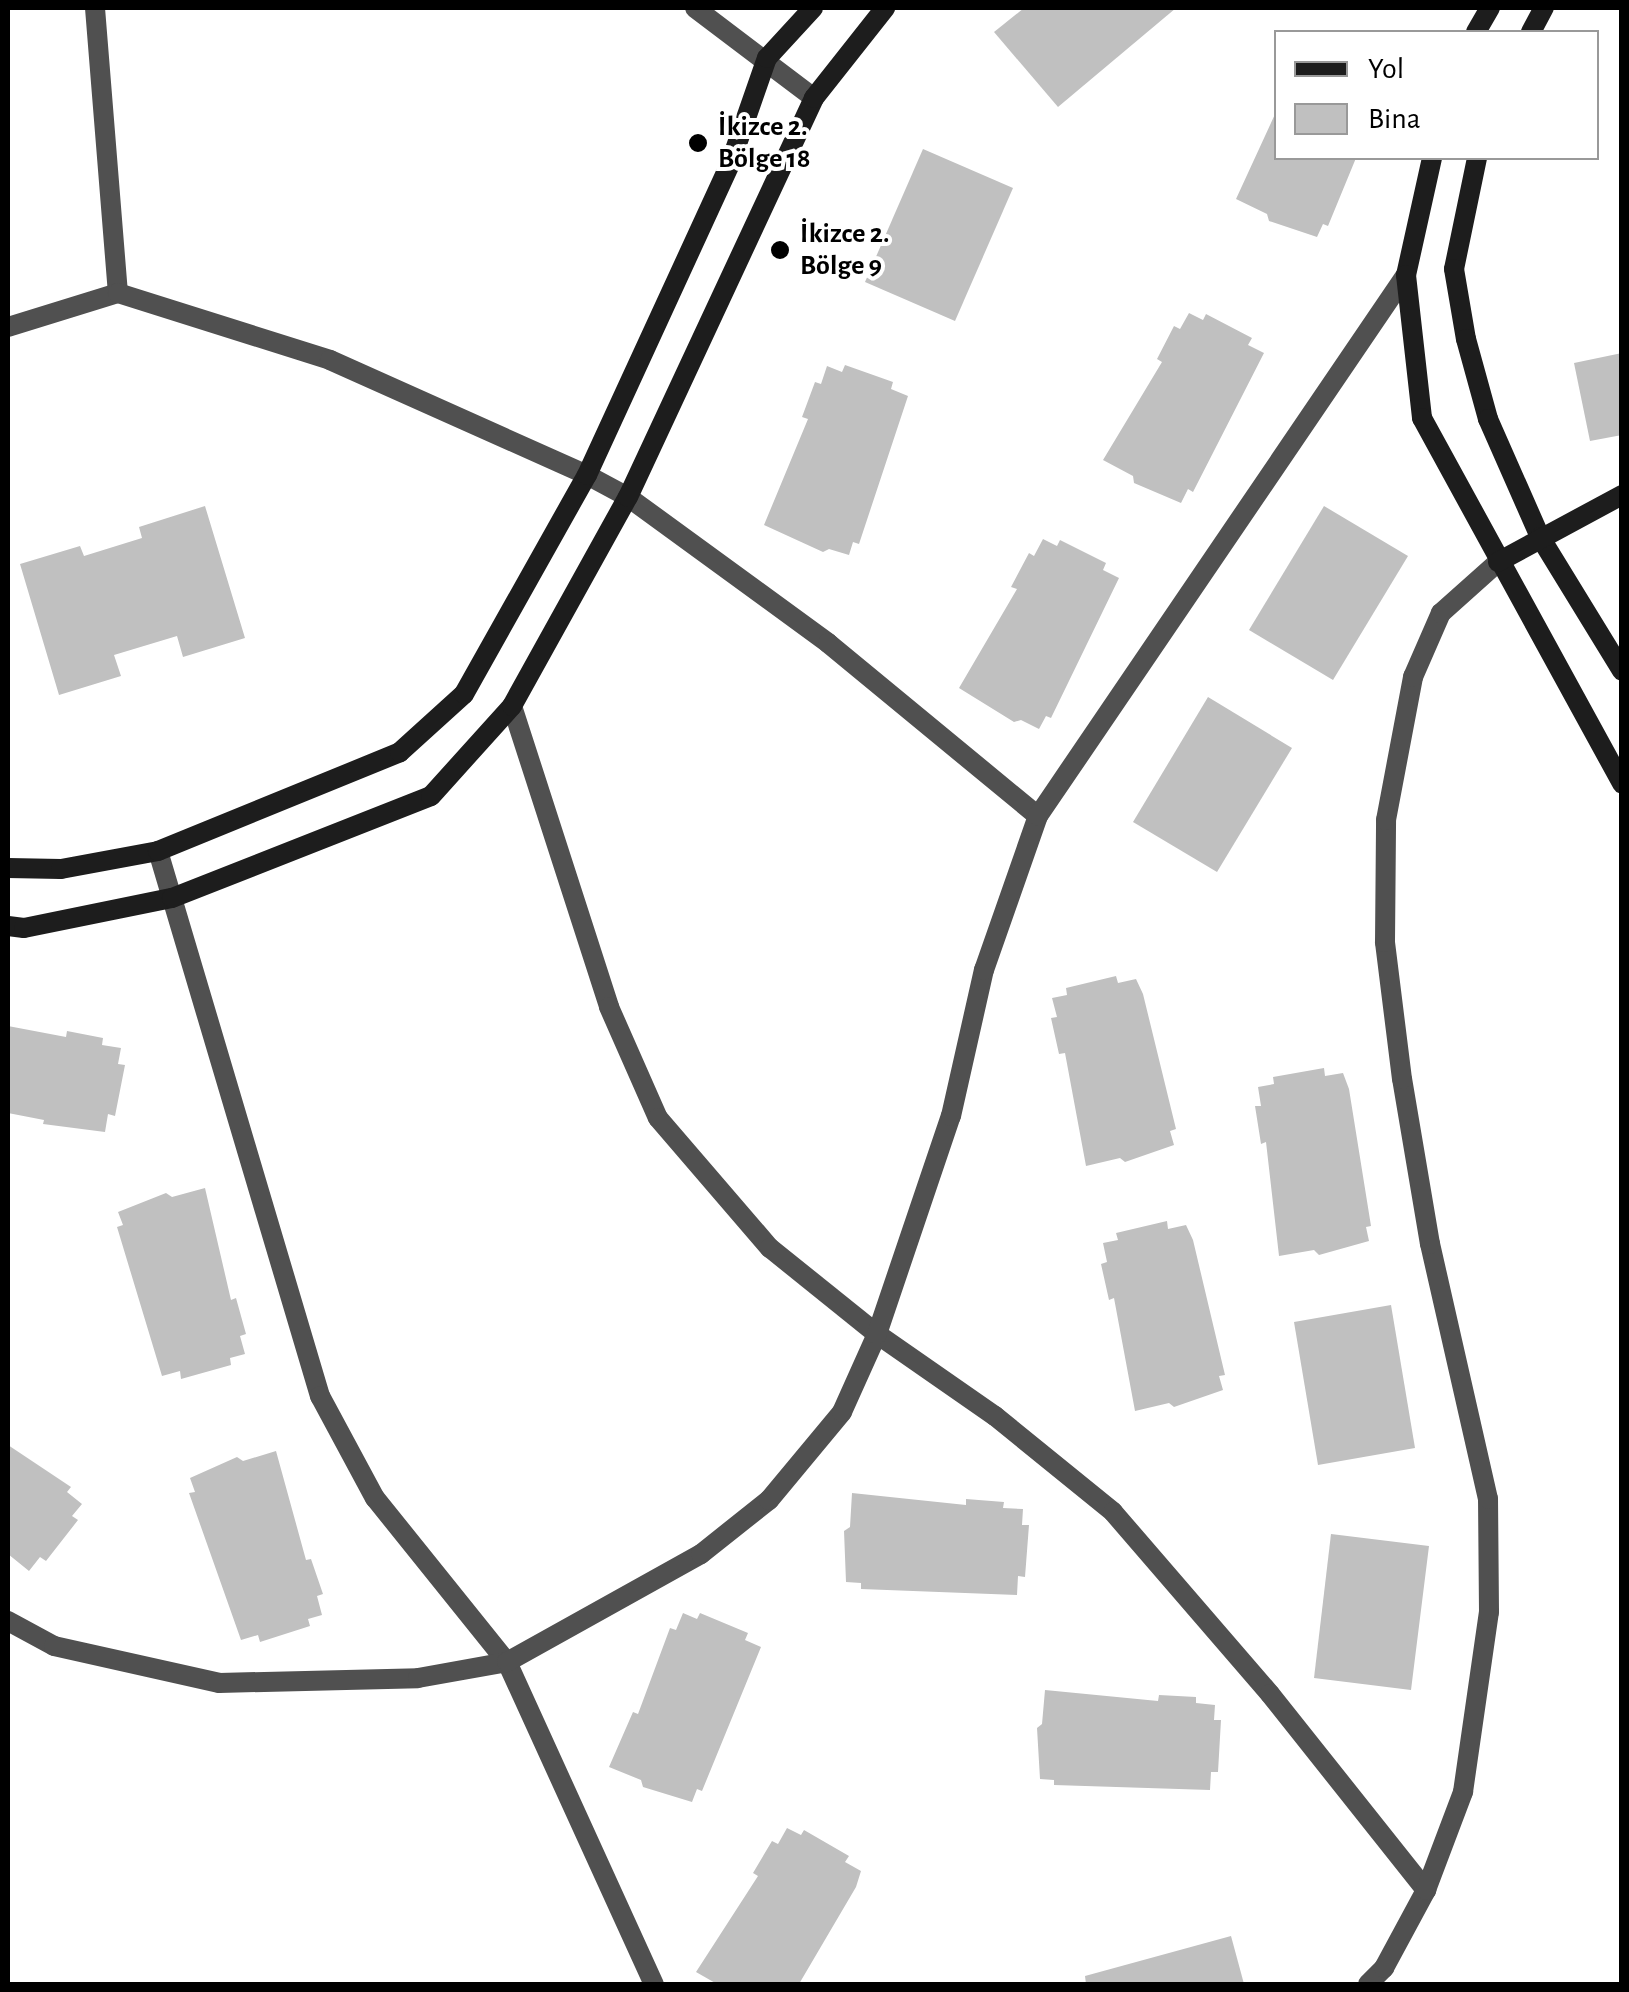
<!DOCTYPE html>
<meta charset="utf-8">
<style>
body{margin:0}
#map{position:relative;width:1629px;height:1992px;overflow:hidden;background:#fff;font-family:"Alegreya Sans",sans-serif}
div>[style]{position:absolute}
.building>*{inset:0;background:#c0c0c0}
.street>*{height:20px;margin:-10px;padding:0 10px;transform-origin:10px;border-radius:10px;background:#505050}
.secondary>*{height:20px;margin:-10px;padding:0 10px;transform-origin:10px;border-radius:10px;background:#1d1d1d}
.dots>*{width:28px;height:28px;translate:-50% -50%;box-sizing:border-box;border:5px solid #fff;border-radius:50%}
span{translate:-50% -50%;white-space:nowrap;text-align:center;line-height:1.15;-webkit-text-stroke:8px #fff;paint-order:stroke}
.poi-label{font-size:28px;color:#000;font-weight:700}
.left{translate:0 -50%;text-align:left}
.frame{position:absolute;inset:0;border:10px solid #000;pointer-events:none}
.legend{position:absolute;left:1274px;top:30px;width:325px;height:130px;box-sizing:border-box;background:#fff;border:2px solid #999;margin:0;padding:12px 18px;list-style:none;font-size:30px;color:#000}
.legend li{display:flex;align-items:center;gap:20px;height:50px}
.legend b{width:50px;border:2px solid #999}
</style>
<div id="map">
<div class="building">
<i style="clip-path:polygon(1024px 8px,1176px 8px,1058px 107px,994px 32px)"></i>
<i style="clip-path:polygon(1276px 112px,1276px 158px,1356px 158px,1328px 226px,1323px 224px,1317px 237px,1269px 221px,1267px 214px,1236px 199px)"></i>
<i style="clip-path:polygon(923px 149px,1013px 188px,955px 321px,865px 282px)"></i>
<i style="clip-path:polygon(1189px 313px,1203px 320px,1206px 314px,1252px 338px,1248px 345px,1264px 353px,1193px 492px,1188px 489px,1181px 503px,1134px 483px,1133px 476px,1103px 460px,1162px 362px,1157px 359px,1174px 326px,1180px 329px)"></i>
<i style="clip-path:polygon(1622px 353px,1622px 435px,1590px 441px,1574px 363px)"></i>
<i style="clip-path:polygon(845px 365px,893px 382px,891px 389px,908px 396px,859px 544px,853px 542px,849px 555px,829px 549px,823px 552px,764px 525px,808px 419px,802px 417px,815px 382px,821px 384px,827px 366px,842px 372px)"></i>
<i style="clip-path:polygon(205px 506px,245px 638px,183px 657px,177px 636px,114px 655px,121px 676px,59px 695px,20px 564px,80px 546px,84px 556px,142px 538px,139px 527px)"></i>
<i style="clip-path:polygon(1324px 506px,1408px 556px,1333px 680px,1249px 630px)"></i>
<i style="clip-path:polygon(1043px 539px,1057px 546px,1060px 540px,1106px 563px,1103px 570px,1119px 578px,1051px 718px,1046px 716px,1039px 729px,1021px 720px,1014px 722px,959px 688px,1017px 589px,1011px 587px,1029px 553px,1034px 556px)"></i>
<i style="clip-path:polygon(1208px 697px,1292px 748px,1217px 872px,1133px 822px)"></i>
<i style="clip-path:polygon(1116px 976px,1118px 983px,1136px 979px,1143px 994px,1176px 1129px,1170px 1131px,1174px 1145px,1125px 1162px,1120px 1158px,1086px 1166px,1065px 1053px,1059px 1054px,1051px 1018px,1057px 1017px,1052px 998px,1067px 995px,1066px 988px)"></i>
<i style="clip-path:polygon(8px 1026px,66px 1037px,67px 1031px,103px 1038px,102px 1045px,121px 1048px,118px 1064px,125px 1065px,115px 1116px,108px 1114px,105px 1132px,43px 1124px,44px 1120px,8px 1113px)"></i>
<i style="clip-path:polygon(1324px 1068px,1325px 1076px,1343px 1073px,1349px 1089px,1371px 1226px,1366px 1227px,1369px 1241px,1319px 1255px,1314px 1250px,1279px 1256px,1266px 1142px,1261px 1144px,1255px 1106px,1261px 1106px,1258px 1087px,1274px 1084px,1273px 1077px)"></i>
<i style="clip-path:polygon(205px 1188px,231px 1300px,236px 1298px,246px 1334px,240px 1336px,245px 1354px,230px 1358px,231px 1365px,181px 1379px,180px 1371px,162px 1376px,117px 1227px,123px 1225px,118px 1212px,166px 1193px,172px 1197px)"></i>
<i style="clip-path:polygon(1167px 1221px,1168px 1229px,1186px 1225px,1193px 1240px,1225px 1375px,1219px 1376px,1223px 1390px,1174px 1407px,1169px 1403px,1135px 1411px,1114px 1298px,1109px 1300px,1101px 1264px,1107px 1262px,1103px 1243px,1118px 1240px,1116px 1233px)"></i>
<i style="clip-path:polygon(1391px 1305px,1415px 1448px,1318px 1465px,1294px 1322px)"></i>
<i style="clip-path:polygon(8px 1445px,71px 1487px,67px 1492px,82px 1504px,72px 1516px,78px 1520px,46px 1561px,40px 1557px,29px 1571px,8px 1554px)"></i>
<i style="clip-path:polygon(276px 1451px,306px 1560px,311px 1559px,323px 1594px,317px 1596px,322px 1615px,308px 1619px,310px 1626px,260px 1642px,258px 1635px,241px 1640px,189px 1493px,195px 1492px,190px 1478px,237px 1457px,243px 1461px)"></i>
<i style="clip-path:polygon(852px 1493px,966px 1505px,966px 1499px,1004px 1502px,1003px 1508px,1023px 1509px,1022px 1525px,1029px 1525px,1025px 1577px,1018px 1576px,1017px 1595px,861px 1589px,861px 1583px,846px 1582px,844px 1531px,850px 1527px)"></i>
<i style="clip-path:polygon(1331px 1534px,1429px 1546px,1411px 1690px,1314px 1678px)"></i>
<i style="clip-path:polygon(683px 1613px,697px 1619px,700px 1613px,748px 1633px,745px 1640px,761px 1647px,702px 1791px,697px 1789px,692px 1802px,643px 1787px,641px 1780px,609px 1767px,633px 1712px,638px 1714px,670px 1628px,676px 1630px)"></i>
<i style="clip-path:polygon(1045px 1690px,1158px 1701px,1159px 1695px,1196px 1697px,1196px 1703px,1215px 1705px,1214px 1720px,1221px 1720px,1218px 1772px,1211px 1772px,1210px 1790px,1054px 1785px,1054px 1780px,1040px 1779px,1037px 1728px,1042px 1724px)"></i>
<i style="clip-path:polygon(787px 1828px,801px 1835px,804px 1830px,849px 1856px,845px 1862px,861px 1871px,856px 1887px,799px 1984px,717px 1984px,696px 1972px,758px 1876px,753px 1873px,772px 1841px,778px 1844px)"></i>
<i style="clip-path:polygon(1231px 1936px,1244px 1984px,1086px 1984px,1085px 1976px)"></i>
</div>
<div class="street">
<i style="left:95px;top:8px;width:286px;rotate:85.4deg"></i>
<i style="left:695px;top:8px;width:149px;rotate:37.1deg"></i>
<i style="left:8px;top:327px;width:115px;rotate:-17.2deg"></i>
<i style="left:118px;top:293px;width:222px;rotate:17.5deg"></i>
<i style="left:330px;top:360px;width:282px;rotate:24.1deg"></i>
<i style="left:587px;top:475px;width:47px;rotate:28.2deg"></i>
<i style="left:628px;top:497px;width:248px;rotate:36.1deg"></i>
<i style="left:828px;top:643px;width:272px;rotate:39.5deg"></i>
<i style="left:512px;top:706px;width:316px;rotate:72.1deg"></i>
<i style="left:609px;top:1007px;width:121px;rotate:66.2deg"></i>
<i style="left:658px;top:1118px;width:172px;rotate:49.3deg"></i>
<i style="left:770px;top:1248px;width:137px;rotate:38.8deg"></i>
<i style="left:877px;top:1334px;width:144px;rotate:34.8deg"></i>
<i style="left:995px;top:1416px;width:152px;rotate:39.1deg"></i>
<i style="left:1113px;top:1512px;width:240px;rotate:49.2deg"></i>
<i style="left:1270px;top:1694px;width:251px;rotate:51.5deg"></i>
<i style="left:158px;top:851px;width:569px;rotate:73.45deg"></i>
<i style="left:320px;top:1396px;width:116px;rotate:61.7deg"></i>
<i style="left:375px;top:1498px;width:211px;rotate:51.2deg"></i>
<i style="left:507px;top:1662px;width:354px;rotate:65.5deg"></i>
<i style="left:8px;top:1621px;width:52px;rotate:28.5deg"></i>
<i style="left:54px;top:1646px;width:169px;rotate:12.6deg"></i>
<i style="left:219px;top:1683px;width:199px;rotate:-1.4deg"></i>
<i style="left:418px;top:1678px;width:90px;rotate:-10.2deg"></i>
<i style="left:507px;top:1662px;width:222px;rotate:-29.1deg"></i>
<i style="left:701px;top:1554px;width:87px;rotate:-38.5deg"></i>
<i style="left:769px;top:1500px;width:114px;rotate:-50.3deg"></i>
<i style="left:842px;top:1412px;width:85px;rotate:-65.8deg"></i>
<i style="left:877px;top:1334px;width:230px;rotate:-71.3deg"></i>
<i style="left:951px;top:1116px;width:150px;rotate:-77.3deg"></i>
<i style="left:984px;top:970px;width:163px;rotate:-70.7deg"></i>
<i style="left:1038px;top:816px;width:654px;rotate:-55.78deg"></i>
<i style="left:1368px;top:1984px;width:23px;rotate:-45deg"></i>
<i style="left:1384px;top:1968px;width:89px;rotate:-61.7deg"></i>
<i style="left:1426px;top:1890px;width:105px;rotate:-69.3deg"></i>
<i style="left:1463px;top:1792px;width:182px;rotate:-81.8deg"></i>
<i style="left:1489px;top:1612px;width:113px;rotate:-90.5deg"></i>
<i style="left:1488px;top:1499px;width:262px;rotate:-102.8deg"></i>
<i style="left:1430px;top:1244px;width:167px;rotate:-99.6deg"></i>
<i style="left:1402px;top:1079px;width:138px;rotate:-97.1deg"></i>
<i style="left:1385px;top:942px;width:122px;rotate:-89.5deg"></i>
<i style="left:1386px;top:820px;width:146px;rotate:-79.3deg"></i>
<i style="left:1413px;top:677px;width:70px;rotate:-66.4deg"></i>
<i style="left:1441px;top:613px;width:76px;rotate:-41.8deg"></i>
</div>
<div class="secondary">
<i style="left:1476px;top:32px;width:28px;rotate:-60deg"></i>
<i style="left:1531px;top:32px;width:27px;rotate:-62deg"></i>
<i style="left:1432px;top:158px;width:120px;rotate:102.5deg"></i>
<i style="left:1406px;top:275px;width:144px;rotate:83.6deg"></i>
<i style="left:1422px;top:418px;width:417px;rotate:61.3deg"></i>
<i style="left:1477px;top:158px;width:113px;rotate:101.7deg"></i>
<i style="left:1454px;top:269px;width:71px;rotate:80.3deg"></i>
<i style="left:1466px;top:339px;width:83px;rotate:74.6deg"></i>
<i style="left:1488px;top:419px;width:129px;rotate:66.2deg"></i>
<i style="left:1540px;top:537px;width:157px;rotate:58.5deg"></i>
<i style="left:1498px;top:562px;width:141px;rotate:-28.4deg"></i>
<i style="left:8px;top:868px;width:53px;rotate:1.1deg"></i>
<i style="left:61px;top:869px;width:99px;rotate:-10.5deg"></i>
<i style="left:158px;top:851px;width:261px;rotate:-22.2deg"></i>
<i style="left:400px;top:752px;width:86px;rotate:-42.2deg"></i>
<i style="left:464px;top:694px;width:251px;rotate:-60.7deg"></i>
<i style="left:587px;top:475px;width:342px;rotate:-65.3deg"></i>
<i style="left:730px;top:164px;width:112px;rotate:-70.8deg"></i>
<i style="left:767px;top:58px;width:68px;rotate:-47.4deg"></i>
<i style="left:8px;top:926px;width:16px;rotate:7deg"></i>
<i style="left:24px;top:928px;width:151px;rotate:-11.5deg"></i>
<i style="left:172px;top:898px;width:278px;rotate:-21.5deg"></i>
<i style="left:431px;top:796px;width:121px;rotate:-48deg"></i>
<i style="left:512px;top:706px;width:239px;rotate:-61deg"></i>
<i style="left:628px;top:497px;width:440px;rotate:-65deg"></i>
<i style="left:814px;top:98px;width:115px;rotate:-51.7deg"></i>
</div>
<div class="dots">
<i style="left:698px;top:143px;background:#000"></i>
<i style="left:780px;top:250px;background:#000"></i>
</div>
<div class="poi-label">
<span class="left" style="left:718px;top:143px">İkizce 2.<br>Bölge 18</span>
<span class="left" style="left:800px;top:250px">İkizce 2.<br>Bölge 9</span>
</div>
<div class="frame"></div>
<ul class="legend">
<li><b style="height:12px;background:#1d1d1d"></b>Yol</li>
<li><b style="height:28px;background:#c0c0c0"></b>Bina</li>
</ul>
</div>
